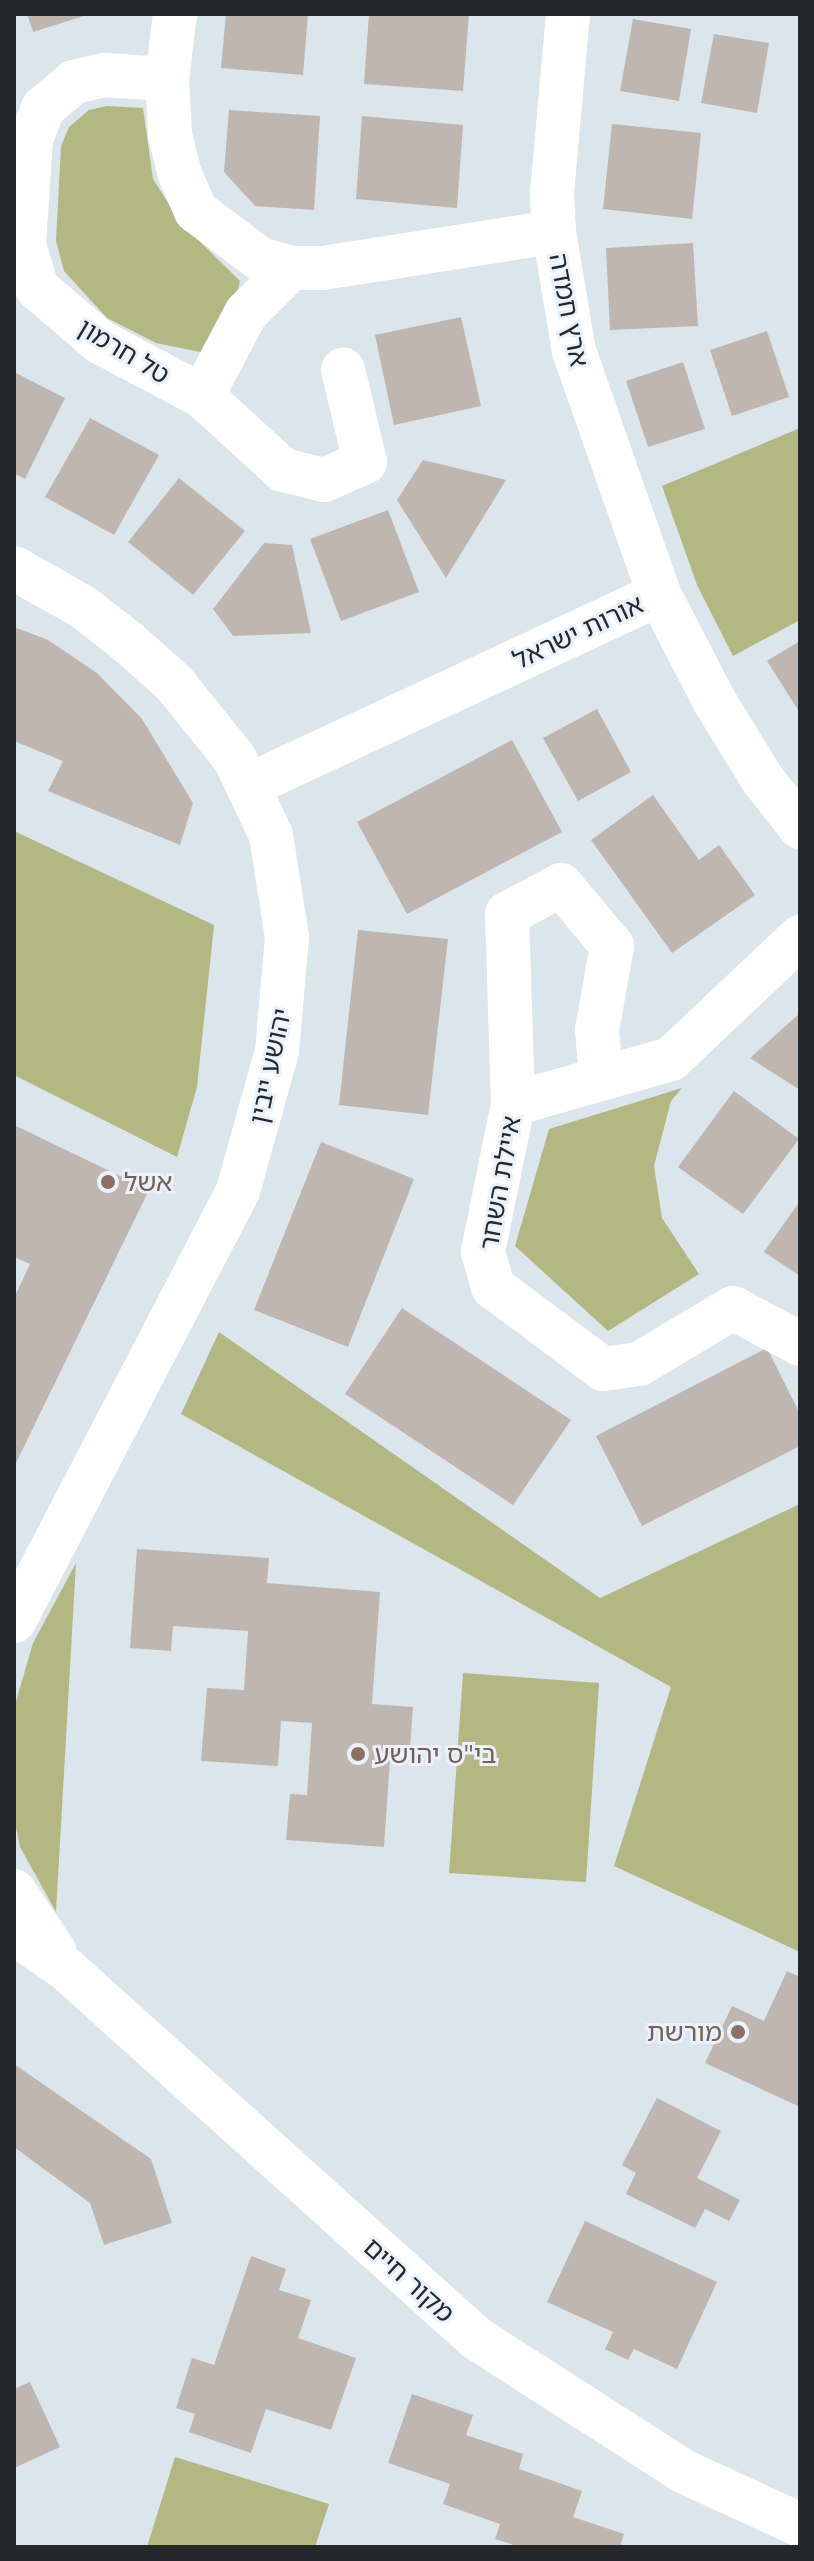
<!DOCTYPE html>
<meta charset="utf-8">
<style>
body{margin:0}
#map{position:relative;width:814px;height:2561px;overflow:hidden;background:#dbe5ec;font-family:Georgia,"Noto Sans Hebrew",serif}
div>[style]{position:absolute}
.green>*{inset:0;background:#b3b882}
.building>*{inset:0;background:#c0b6b0}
.minor>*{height:44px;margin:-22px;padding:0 22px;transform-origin:22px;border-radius:22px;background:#fff}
.dots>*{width:22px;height:22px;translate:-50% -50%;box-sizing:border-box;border:4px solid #e9f2fa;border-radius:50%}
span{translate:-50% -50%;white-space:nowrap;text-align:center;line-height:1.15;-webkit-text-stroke:6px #e9f2fa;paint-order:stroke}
.street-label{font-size:26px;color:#24282b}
.education-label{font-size:26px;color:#785e54}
.left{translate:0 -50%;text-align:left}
.right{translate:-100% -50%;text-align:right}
.frame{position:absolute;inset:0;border:16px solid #24282b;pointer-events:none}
</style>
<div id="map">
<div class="green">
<i style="clip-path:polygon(107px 106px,143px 108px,153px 179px,181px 223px,240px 281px,230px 322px,205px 353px,156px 343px,107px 318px,64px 271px,56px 241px,61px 146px,69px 127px,89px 110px)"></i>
<i style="clip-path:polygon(800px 428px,800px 620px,733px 656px,697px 585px,662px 486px)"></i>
<i style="clip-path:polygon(14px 831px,214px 925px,197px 1087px,177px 1157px,14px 1075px)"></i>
<i style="clip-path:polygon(682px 1088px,671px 1101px,654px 1166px,662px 1218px,699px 1274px,608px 1331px,515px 1246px,549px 1129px)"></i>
<i style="clip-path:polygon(219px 1332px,600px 1598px,800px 1504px,800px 1952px,614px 1866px,671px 1687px,181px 1414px)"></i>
<i style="clip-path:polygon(76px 1563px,56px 1912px,20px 1847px,14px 1817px,15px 1705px,33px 1643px)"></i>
<i style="clip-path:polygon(463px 1673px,599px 1683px,586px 1882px,449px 1873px)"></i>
<i style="clip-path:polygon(175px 2457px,329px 2504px,315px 2547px,147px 2547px)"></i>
</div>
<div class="building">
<i style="clip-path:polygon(27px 14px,87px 14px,87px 15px,33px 32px)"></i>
<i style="clip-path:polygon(226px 14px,308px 14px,303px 75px,221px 68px)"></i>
<i style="clip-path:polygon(369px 14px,469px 14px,463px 91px,364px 84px)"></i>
<i style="clip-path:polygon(633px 19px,691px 29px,679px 101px,620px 91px)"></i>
<i style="clip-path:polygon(714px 34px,769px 43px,757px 113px,701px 103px)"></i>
<i style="clip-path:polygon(229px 110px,320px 116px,314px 210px,255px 206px,224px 172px)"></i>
<i style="clip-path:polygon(362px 116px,463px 125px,457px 208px,356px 199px)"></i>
<i style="clip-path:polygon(612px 124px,701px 133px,692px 219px,603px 209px)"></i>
<i style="clip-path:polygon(693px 243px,698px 326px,610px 330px,606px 248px)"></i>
<i style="clip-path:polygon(461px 317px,481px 406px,394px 425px,375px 335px)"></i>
<i style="clip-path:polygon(767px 331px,789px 397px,732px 416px,710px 350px)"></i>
<i style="clip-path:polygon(683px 362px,705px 429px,648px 447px,626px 381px)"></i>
<i style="clip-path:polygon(14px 372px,65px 398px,25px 479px,14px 473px)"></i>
<i style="clip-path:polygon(90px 418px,159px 455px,114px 535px,45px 497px)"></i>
<i style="clip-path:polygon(423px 460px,506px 480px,446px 578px,397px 500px)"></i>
<i style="clip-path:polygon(179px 478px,245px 531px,193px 595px,128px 542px)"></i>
<i style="clip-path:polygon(388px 510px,419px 592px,341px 621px,310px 539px)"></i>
<i style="clip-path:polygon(264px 543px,292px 545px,311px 633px,233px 636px,213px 609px)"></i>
<i style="clip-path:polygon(14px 627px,48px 640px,97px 673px,142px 719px,193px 803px,180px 845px,48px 791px,63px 761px,14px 741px)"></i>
<i style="clip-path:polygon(800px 641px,800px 713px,767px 661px)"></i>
<i style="clip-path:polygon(597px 709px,631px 772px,578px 801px,543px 738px)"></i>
<i style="clip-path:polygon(512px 740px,562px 832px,407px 914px,357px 822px)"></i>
<i style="clip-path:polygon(653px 795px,699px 860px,719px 845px,755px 895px,672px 953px,591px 840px)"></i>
<i style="clip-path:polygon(358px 930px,448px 939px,428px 1115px,339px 1105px)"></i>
<i style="clip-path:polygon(800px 1013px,800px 1090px,750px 1058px)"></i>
<i style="clip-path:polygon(734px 1091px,799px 1139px,743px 1214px,678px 1167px)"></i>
<i style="clip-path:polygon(14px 1125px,149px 1190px,14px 1467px,14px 1298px,30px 1264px,14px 1257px)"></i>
<i style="clip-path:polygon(321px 1142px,414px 1179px,348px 1347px,254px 1310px)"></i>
<i style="clip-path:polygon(800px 1201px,800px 1276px,764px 1252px)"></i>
<i style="clip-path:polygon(402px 1308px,571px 1420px,513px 1505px,345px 1394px)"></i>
<i style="clip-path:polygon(767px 1348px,800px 1414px,800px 1446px,642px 1526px,596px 1436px)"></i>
<i style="clip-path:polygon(137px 1549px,269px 1558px,267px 1583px,380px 1592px,372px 1704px,413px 1707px,409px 1761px,390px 1760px,384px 1847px,286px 1840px,290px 1794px,307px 1795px,312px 1723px,281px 1721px,278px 1766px,201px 1761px,207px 1688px,244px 1690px,248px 1631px,173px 1626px,171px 1651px,130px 1648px)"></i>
<i style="clip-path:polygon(787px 1971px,800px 1977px,800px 2107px,705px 2063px,732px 2006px,764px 2021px)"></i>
<i style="clip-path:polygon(14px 2064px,151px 2159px,172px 2223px,104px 2245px,90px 2203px,14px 2147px)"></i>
<i style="clip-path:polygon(657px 2098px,721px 2131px,697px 2178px,740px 2200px,729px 2221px,705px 2209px,695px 2228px,626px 2194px,636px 2173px,622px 2165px)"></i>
<i style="clip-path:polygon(585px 2221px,717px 2282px,677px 2369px,634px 2349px,628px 2360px,605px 2349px,613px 2332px,547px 2302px)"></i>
<i style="clip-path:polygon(251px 2256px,286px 2269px,279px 2290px,311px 2300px,298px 2338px,356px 2358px,331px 2430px,266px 2409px,251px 2453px,189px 2432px,195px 2414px,176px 2408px,192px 2358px,214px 2365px)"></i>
<i style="clip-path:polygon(30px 2382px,60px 2447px,14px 2468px,14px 2389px)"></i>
<i style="clip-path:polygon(412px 2394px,473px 2415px,466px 2435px,523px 2454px,519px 2469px,582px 2491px,573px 2517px,624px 2534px,620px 2547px,520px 2547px,495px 2539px,500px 2524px,443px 2504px,450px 2484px,388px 2463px)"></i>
</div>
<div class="minor">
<i style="left:175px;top:14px;width:65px;rotate:97deg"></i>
<i style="left:167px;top:79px;width:56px;rotate:86.9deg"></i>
<i style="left:170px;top:135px;width:41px;rotate:76deg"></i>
<i style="left:180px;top:175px;width:39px;rotate:66deg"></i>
<i style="left:196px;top:211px;width:80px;rotate:36.9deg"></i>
<i style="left:260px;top:259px;width:32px;rotate:16deg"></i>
<i style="left:291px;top:268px;width:32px"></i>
<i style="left:323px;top:268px;width:234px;rotate:-8.9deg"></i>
<i style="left:568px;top:14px;width:182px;rotate:95.1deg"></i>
<i style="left:552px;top:195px;width:37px;rotate:87deg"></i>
<i style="left:554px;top:232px;width:121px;rotate:80.5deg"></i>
<i style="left:574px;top:351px;width:257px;rotate:70.7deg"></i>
<i style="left:167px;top:79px;width:63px;rotate:-176.4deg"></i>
<i style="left:104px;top:75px;width:31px;rotate:167deg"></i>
<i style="left:74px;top:82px;width:40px;rotate:140deg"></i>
<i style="left:43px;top:108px;width:33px;rotate:111deg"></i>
<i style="left:31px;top:139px;width:106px;rotate:93.8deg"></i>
<i style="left:24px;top:245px;width:45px;rotate:73.2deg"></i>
<i style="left:37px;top:288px;width:83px;rotate:40.6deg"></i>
<i style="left:100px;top:342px;width:115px;rotate:27.9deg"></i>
<i style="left:202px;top:396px;width:110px;rotate:42.4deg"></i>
<i style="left:283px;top:470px;width:42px;rotate:13.7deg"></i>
<i style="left:324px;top:480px;width:45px;rotate:-23.7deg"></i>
<i style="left:365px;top:462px;width:95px;rotate:-103.4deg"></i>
<i style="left:202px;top:396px;width:94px;rotate:-62.1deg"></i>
<i style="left:246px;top:313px;width:64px;rotate:-45deg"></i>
<i style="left:14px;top:568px;width:79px;rotate:29.5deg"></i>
<i style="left:83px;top:607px;width:58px;rotate:38deg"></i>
<i style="left:129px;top:643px;width:60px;rotate:41.6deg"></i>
<i style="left:174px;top:683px;width:97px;rotate:51.2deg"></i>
<i style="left:235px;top:759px;width:84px;rotate:64.7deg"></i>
<i style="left:271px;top:835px;width:103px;rotate:81.1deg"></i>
<i style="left:287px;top:937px;width:114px;rotate:95deg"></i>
<i style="left:277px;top:1051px;width:145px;rotate:105.6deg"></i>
<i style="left:238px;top:1191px;width:485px;rotate:117.5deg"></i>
<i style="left:250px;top:785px;width:451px;rotate:-25deg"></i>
<i style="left:659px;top:594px;width:122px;rotate:62.6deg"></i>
<i style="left:715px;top:702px;width:92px;rotate:58.4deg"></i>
<i style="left:763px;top:780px;width:60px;rotate:51.8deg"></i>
<i style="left:800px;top:937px;width:178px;rotate:136.6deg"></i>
<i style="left:671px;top:1059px;width:164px;rotate:164.1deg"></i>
<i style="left:513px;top:1104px;width:151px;rotate:101.5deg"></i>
<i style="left:483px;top:1252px;width:36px;rotate:74deg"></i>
<i style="left:493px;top:1287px;width:137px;rotate:36.7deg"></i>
<i style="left:603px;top:1369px;width:36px;rotate:-8deg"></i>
<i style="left:639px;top:1364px;width:109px;rotate:-30.8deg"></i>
<i style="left:733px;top:1308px;width:76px;rotate:28.2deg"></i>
<i style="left:513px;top:1104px;width:190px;rotate:-91.8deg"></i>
<i style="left:507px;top:914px;width:61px;rotate:-28.2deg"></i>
<i style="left:561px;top:885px;width:80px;rotate:50.1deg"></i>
<i style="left:612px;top:946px;width:85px;rotate:100.1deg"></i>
<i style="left:597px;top:1030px;width:46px;rotate:85deg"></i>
<i style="left:14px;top:1891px;width:73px;rotate:56.1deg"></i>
<i style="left:14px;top:1933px;width:62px;rotate:34.5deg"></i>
<i style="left:65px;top:1968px;width:553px;rotate:41.99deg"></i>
<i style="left:476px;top:2338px;width:248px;rotate:32.7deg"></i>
<i style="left:685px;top:2472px;width:127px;rotate:24.7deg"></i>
</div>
<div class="dots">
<i style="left:108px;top:1182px;background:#8d6e63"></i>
<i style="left:358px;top:1754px;background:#8d6e63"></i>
<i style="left:738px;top:2032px;background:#8d6e63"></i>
</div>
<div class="street-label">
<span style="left:569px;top:310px;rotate:79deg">ארץ חמדה</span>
<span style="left:124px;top:351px;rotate:31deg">טל חרמון</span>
<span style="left:578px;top:632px;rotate:-25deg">אורות ישראל</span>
<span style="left:270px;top:1066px;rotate:-78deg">יהושע ייבין</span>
<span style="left:500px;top:1183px;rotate:-80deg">איילת השחר</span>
<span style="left:409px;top:2280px;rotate:42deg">מקור חיים</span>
</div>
<div class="education-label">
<span class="left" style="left:124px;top:1182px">אשל</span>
<span class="left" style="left:374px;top:1754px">בי"ס יהושע</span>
<span class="right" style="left:722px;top:2032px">מורשת</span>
</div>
<div class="frame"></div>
</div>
